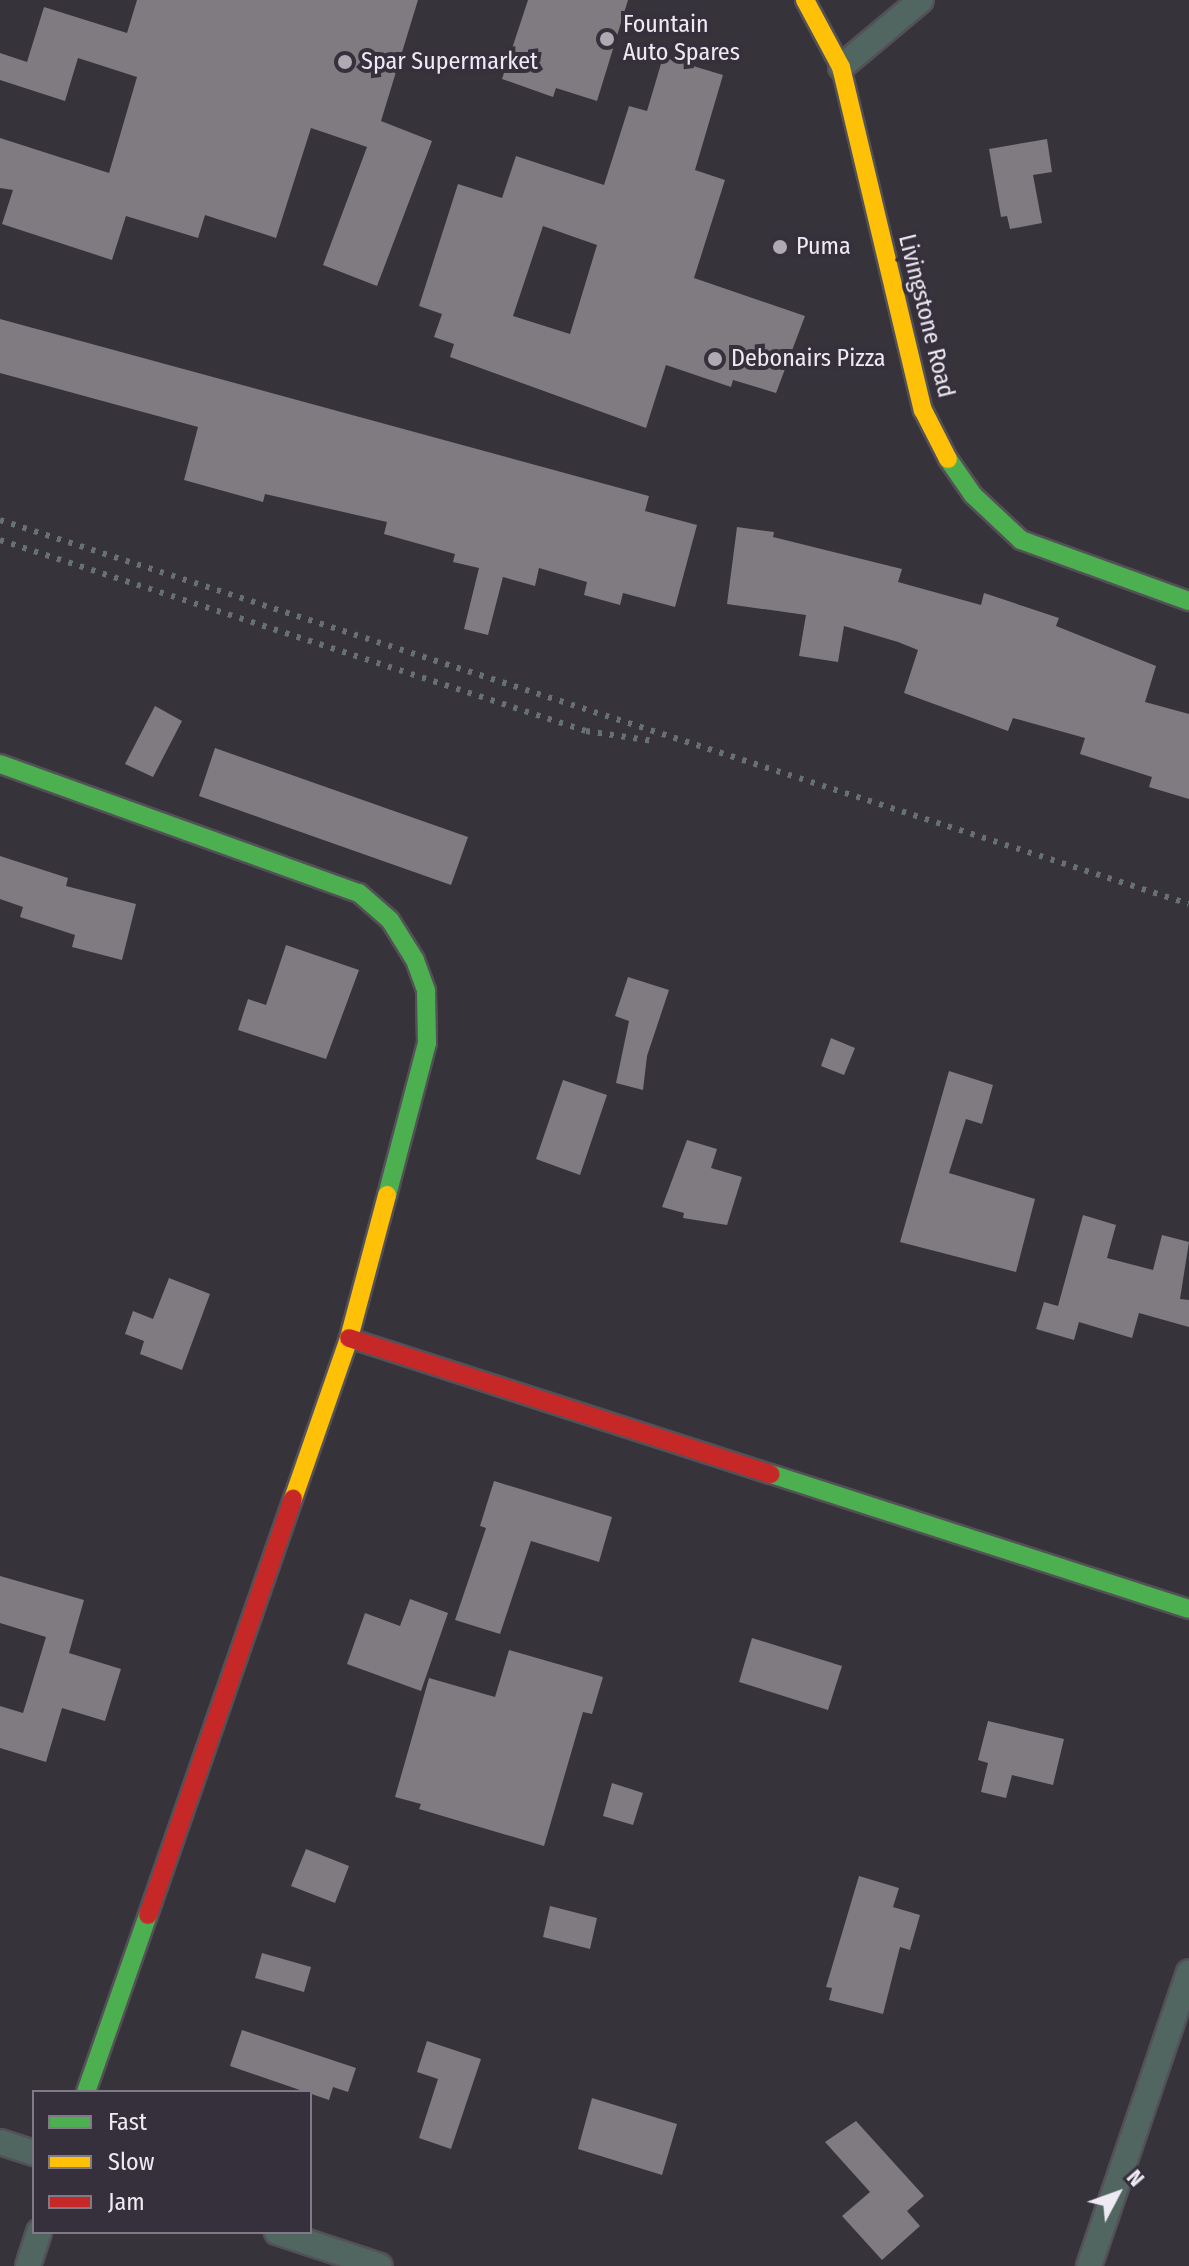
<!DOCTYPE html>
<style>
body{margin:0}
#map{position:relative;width:1189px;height:2266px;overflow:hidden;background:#36333a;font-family:"Fira Sans Condensed",sans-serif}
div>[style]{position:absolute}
.building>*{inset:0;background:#807b80}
.roads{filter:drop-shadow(2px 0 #535157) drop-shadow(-2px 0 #535157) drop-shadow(0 2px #535157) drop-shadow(0 -2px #535157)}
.street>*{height:24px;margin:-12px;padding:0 12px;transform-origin:12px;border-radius:12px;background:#516561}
.fast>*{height:18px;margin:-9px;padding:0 9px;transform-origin:9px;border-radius:9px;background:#4caf50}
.slow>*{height:18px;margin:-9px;padding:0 9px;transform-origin:9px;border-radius:9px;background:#ffc107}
.jam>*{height:18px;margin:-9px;padding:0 9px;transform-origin:9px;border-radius:9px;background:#c62828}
.rail>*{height:6px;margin-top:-3px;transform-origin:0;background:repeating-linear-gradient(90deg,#667170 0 4px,transparent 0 12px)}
.dots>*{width:22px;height:22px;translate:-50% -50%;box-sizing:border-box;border:4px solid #36303d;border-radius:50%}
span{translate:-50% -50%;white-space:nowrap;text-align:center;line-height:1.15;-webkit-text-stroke:8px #36303d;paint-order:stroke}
.poi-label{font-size:24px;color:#eeeaf3}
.left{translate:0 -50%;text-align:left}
.street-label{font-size:24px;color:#eeeaf3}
.legend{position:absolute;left:32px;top:2090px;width:280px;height:144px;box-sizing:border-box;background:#36303d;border:2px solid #807a86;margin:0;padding:10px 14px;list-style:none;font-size:24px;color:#eeeaf3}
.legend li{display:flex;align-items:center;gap:16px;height:40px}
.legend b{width:40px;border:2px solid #807a86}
.north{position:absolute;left:1077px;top:2154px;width:80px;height:80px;-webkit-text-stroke:6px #36303d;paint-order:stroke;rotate:49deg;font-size:22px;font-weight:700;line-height:32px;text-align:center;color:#eeeaf3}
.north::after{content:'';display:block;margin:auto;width:28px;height:36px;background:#eeeaf3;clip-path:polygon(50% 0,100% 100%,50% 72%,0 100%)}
</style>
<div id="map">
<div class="building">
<i style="clip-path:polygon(137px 0,418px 0,381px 121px,432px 141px,377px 286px,323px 265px,367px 147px,311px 128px,276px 238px,205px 215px,198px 238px,126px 216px,112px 260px,2px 224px,13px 190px,0 188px,0 138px,109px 173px,137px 77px,78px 58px,65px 101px,0 80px,0 53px,27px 62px,44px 7px,127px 33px)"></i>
<i style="clip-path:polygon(528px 0,628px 0,597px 101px,556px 88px,553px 97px,502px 79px)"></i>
<i style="clip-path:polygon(evenodd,663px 57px,723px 75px,695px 170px,725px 180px,694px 278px,805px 316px,776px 393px,733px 380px,731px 387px,666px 365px,646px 428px,450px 357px,454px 344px,434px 337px,442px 314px,419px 306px,458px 184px,502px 198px,516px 156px,604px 185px,629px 106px,647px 111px,663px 57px,543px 226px,597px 245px,570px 334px,513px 316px,543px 226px)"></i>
<i style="clip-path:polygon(1047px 139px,1052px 172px,1033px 175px,1042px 223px,1010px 229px,1007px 216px,1001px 217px,989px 149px)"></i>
<i style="clip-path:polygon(0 319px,649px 496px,645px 511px,697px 525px,675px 607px,623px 593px,620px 605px,584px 595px,587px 582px,539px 568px,535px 586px,503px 577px,488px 635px,464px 629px,479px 568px,453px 562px,455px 554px,384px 534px,387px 522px,265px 494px,263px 502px,184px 480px,198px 427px,0 373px)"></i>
<i style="clip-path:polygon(737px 527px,774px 532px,773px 537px,902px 569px,898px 582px,981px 605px,984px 593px,1059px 618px,1056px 626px,1156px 666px,1145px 702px,1189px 714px,1189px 799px,1149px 787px,1152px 777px,1080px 754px,1085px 738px,1013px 718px,1008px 731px,904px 693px,918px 650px,898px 642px,844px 626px,838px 662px,799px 656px,806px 615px,727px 604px)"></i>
<i style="clip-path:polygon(155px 706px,182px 721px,153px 777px,125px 764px)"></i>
<i style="clip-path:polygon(215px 748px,468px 837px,451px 885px,199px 796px)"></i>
<i style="clip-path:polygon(0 856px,68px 878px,66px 886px,136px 904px,122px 960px,72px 947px,75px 935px,20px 917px,23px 907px,0 899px)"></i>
<i style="clip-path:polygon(286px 945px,359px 970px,326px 1059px,238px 1030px,248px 999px,266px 1005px)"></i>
<i style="clip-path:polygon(628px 977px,669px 990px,647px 1056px,643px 1090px,616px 1083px,629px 1021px,615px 1016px)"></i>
<i style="clip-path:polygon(831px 1038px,855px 1048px,844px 1075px,821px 1066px)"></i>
<i style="clip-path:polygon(949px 1071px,993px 1085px,982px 1124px,966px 1119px,949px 1173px,1035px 1199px,1016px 1272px,900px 1242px)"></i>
<i style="clip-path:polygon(563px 1080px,607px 1095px,580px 1175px,536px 1159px)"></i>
<i style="clip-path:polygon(687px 1140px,717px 1149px,711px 1168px,742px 1177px,727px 1225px,683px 1218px,684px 1213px,662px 1207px)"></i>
<i style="clip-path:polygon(1083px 1215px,1116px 1225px,1107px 1258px,1153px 1270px,1162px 1235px,1189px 1242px,1180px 1299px,1189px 1300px,1189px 1327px,1139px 1313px,1132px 1338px,1079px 1322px,1074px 1340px,1036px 1329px,1044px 1302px,1058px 1306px)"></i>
<i style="clip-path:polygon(169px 1278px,210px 1294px,182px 1370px,140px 1354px,144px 1341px,125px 1334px,133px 1311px,153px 1319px)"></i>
<i style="clip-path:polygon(494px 1481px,612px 1517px,599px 1562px,531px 1541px,500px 1634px,455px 1620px,486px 1528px,480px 1526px)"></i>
<i style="clip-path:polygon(0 1576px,84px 1600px,69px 1653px,121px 1669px,105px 1721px,62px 1708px,46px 1762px,0 1748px,0 1706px,23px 1713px,46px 1637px,0 1623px)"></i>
<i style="clip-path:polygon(410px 1599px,448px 1613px,421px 1691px,347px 1664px,365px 1613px,400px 1626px)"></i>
<i style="clip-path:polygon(752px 1638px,842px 1666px,828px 1710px,739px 1682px)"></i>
<i style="clip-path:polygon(509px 1650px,603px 1677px,592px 1714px,583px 1712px,544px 1846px,419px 1809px,421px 1804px,395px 1797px,429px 1678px,495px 1697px)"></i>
<i style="clip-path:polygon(988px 1721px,1064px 1739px,1053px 1785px,1012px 1775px,1006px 1798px,981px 1792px,988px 1763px,978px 1760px)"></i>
<i style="clip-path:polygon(612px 1783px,643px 1793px,633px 1825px,603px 1816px)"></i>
<i style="clip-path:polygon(306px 1849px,349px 1866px,335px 1903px,291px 1886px)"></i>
<i style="clip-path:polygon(859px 1876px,899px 1888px,893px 1907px,920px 1915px,910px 1950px,900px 1947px,883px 2014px,829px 2000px,832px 1988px,826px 1987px)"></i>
<i style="clip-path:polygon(550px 1906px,597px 1918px,590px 1949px,543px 1937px)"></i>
<i style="clip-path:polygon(262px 1953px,311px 1967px,304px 1992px,255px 1978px)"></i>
<i style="clip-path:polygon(242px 2030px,356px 2068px,348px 2092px,333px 2087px,329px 2100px,230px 2066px)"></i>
<i style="clip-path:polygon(427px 2041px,481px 2059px,451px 2149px,419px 2138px,438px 2079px,417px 2072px)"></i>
<i style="clip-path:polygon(592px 2098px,677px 2124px,662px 2175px,578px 2149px)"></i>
<i style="clip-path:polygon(856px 2121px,924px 2196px,907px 2211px,920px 2226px,882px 2260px,842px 2216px,870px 2192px,825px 2142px)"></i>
</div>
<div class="roads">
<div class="street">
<i style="left:841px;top:67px;width:104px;rotate:-39.9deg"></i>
<i style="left:0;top:2142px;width:36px;rotate:18deg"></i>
<i style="left:277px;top:2232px;width:108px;rotate:18.3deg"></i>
<i style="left:28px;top:2266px;width:36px;rotate:-72deg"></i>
<i style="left:1089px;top:2266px;width:310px;rotate:-71.2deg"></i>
</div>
<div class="fast">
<i style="left:948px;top:459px;width:44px;rotate:55.2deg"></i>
<i style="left:973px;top:495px;width:66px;rotate:43.2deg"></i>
<i style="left:1021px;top:540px;width:179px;rotate:20deg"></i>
<i style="left:0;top:764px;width:381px;rotate:19.8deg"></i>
<i style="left:359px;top:893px;width:41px;rotate:41.1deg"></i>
<i style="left:390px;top:920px;width:47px;rotate:58deg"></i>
<i style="left:415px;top:960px;width:33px;rotate:70deg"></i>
<i style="left:426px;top:991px;width:52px;rotate:88.9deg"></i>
<i style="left:427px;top:1043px;width:157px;rotate:104.7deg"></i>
<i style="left:771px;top:1474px;width:439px;rotate:17.9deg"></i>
<i style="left:86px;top:2092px;width:188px;rotate:-70.7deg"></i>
</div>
<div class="slow">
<i style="left:805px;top:0;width:76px;rotate:61.8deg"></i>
<i style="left:841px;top:67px;width:353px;rotate:76.6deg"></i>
<i style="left:923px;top:410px;width:55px;rotate:63deg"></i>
<i style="left:293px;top:1499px;width:170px;rotate:-70.8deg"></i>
<i style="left:349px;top:1338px;width:148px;rotate:-75.1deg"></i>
</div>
<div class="jam">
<i style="left:349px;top:1338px;width:443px;rotate:17.9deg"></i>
<i style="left:148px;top:1915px;width:441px;rotate:-70.8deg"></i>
</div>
</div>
<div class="rail">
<i style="left:0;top:520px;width:1249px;rotate:17.9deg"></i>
<i style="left:0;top:540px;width:616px;rotate:18.05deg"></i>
<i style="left:586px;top:731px;width:68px;rotate:8.5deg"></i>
</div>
<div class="dots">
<i style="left:607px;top:39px;background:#aeaab2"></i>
<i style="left:345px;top:62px;background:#aeaab2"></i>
<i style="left:780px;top:247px;background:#aeaab2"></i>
<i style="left:715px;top:359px;background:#aeaab2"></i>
</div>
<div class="poi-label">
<span class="left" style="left:623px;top:39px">Fountain<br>Auto Spares</span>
<span class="left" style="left:361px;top:62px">Spar Supermarket</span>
<span class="left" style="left:796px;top:247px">Puma</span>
<span class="left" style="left:731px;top:359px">Debonairs Pizza</span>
</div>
<div class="street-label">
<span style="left:926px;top:316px;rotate:76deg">Livingstone Road</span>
</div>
<ul class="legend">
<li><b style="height:10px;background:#4caf50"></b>Fast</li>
<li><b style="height:10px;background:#ffc107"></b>Slow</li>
<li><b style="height:10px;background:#c62828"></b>Jam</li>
</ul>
<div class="north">N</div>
</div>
